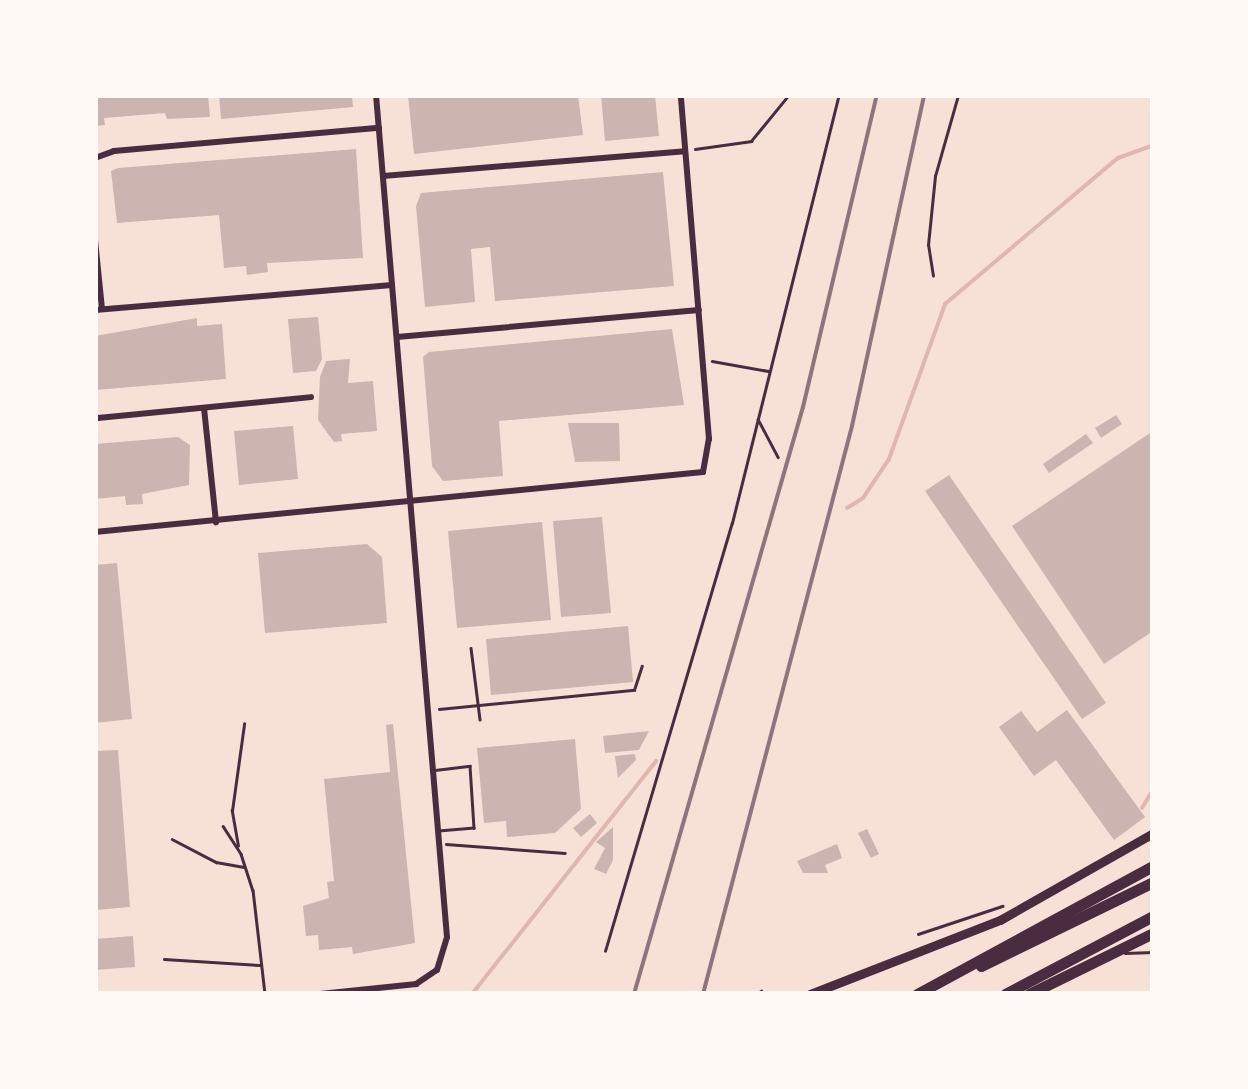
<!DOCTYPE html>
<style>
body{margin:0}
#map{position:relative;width:1248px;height:1089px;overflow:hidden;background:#f7e1d7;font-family:Manrope,sans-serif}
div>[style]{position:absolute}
.stream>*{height:4px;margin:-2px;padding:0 2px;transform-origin:2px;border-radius:2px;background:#dcb8b0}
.building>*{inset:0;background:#ccb4b1}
.path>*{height:2.5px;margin:-1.25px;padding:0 1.25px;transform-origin:1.25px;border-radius:1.25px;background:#4a2c40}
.service>*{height:2.5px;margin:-1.25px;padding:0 1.25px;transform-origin:1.25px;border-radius:1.25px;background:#4a2c40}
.minor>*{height:6px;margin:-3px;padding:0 3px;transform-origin:3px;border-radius:3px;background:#4a2c40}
.secondary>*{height:9px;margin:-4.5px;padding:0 4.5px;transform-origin:4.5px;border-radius:4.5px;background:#4a2c40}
.motorway>*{height:11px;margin:-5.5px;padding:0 5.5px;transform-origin:5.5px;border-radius:5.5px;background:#4a2c40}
.rail>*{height:4px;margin:-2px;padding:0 2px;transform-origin:2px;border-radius:2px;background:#8f747c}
span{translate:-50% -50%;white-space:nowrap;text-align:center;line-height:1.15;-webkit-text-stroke:8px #fffaf5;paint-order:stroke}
.frame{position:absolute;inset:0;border:98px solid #fffaf5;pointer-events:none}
</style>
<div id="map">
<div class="stream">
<i style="left:847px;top:508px;width:19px;rotate:-32deg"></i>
<i style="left:863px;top:498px;width:47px;rotate:-56.3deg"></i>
<i style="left:889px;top:459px;width:165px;rotate:-70.1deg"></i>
<i style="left:945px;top:304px;width:226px;rotate:-40.2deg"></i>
<i style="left:1118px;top:158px;width:37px;rotate:-20deg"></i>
<i style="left:1142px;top:808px;width:21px;rotate:-59deg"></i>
<i style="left:472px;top:994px;width:297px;rotate:-51.7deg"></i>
</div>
<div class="building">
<i style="clip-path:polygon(95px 95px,208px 95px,210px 117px,167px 119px,165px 113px,104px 118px,105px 125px,95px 126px)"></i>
<i style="clip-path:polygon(219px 95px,352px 95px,353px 107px,221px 119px)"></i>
<i style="clip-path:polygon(408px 95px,578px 95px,583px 135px,414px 154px)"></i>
<i style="clip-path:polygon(601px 95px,655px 95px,659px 136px,605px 141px)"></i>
<i style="clip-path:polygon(356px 149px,363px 258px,267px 263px,268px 272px,247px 275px,246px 266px,224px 268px,219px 215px,117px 223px,111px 171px,118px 168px)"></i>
<i style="clip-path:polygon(663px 172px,674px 286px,495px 301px,490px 247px,471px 249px,475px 302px,425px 307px,416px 206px,421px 193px)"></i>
<i style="clip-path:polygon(318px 317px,322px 359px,316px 371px,293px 373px,288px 319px)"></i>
<i style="clip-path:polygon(197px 318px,197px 326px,222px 324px,226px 379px,95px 390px,95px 336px)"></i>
<i style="clip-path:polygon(672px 329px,684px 405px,499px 421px,503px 476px,443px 481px,432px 466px,423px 357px,429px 352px)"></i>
<i style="clip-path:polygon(350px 359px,348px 383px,373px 381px,377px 431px,341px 434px,342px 441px,334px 442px,318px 420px,320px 377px,326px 361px)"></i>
<i style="clip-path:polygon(1116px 415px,1122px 424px,1101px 438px,1095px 428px)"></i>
<i style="clip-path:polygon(568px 423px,619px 423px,620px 461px,575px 462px)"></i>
<i style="clip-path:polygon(293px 426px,298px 479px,239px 485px,234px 431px)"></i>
<i style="clip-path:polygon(1153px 431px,1153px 631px,1104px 664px,1012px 526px)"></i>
<i style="clip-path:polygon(1086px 434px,1093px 443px,1049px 473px,1043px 464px)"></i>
<i style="clip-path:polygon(178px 437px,190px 445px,189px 485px,142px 494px,143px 504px,126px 505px,125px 496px,95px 499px,95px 444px)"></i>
<i style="clip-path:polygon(949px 475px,1106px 703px,1082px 719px,925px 491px)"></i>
<i style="clip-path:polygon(602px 517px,611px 613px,561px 617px,553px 521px)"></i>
<i style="clip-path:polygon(542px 522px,551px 620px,457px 628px,448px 531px)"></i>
<i style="clip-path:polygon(367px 544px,382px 557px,387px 623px,265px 633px,258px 553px)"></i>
<i style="clip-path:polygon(117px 563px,132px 719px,95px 723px,95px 565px)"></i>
<i style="clip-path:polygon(628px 626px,633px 682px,491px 695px,486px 639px)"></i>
<i style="clip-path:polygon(1067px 710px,1145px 817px,1114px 840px,1056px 760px,1034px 776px,999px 727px,1021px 711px,1037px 732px)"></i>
<i style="clip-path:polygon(393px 724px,415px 943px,353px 954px,352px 947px,319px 950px,318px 935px,306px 936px,303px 906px,329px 898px,327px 882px,334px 881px,324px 779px,390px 772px,386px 725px)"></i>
<i style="clip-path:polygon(649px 731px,639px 750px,605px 753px,603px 736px)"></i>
<i style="clip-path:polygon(575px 739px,581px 809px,555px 833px,507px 837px,506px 821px,484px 823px,477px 748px)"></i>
<i style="clip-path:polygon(118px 750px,130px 907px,95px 910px,95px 751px)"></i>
<i style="clip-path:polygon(635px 754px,636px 760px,618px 778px,615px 756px)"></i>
<i style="clip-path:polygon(590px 814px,597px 823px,581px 837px,573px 828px)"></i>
<i style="clip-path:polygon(613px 827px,613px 860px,606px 874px,594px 869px,605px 848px,596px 842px)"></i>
<i style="clip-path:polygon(867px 829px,879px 854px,871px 858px,858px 833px)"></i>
<i style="clip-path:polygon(837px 844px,842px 858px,825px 865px,828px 873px,803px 873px,797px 861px)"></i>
<i style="clip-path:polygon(133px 936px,135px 967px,95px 970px,95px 939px)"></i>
</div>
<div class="path">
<i style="left:695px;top:149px;width:57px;rotate:-8.1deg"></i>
<i style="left:751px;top:141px;width:57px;rotate:-50.7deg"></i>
<i style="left:933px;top:276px;width:31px;rotate:-99deg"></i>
<i style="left:928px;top:245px;width:69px;rotate:-84.2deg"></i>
<i style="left:935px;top:176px;width:84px;rotate:-74.1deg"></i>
<i style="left:712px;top:361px;width:57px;rotate:10.1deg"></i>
<i style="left:758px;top:419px;width:43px;rotate:62.2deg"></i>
<i style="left:471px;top:648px;width:72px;rotate:82.8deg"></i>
<i style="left:439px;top:709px;width:196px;rotate:-5.6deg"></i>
<i style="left:634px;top:690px;width:25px;rotate:-72deg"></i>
<i style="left:223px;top:826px;width:33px;rotate:57deg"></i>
<i style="left:241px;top:854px;width:38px;rotate:72deg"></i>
<i style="left:253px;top:890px;width:105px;rotate:83.4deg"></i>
<i style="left:172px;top:839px;width:50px;rotate:27.6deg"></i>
<i style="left:216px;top:862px;width:28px;rotate:10deg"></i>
<i style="left:446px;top:844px;width:119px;rotate:4.3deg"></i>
<i style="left:238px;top:846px;width:36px;rotate:-100deg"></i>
<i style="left:232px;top:811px;width:88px;rotate:-82.1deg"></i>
<i style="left:918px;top:934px;width:89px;rotate:-18.4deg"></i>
<i style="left:605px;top:951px;width:446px;rotate:-73.5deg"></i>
<i style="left:732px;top:523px;width:441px;rotate:-76deg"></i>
<i style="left:164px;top:959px;width:96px;rotate:3.6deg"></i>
<i style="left:756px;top:994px;width:6px;rotate:-31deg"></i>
</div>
<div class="service">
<i style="left:435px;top:770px;width:35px;rotate:-7deg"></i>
<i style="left:470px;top:766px;width:62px;rotate:86.3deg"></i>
<i style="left:474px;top:828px;width:35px;rotate:175deg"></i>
<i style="left:1125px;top:953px;width:28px;rotate:-2deg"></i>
</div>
<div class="minor">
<i style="left:95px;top:158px;width:20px;rotate:-20deg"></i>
<i style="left:114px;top:151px;width:266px;rotate:-5deg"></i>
<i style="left:383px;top:176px;width:303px;rotate:-4.7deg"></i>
<i style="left:95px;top:240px;width:69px;rotate:84.2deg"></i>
<i style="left:95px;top:310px;width:298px;rotate:-4.8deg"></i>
<i style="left:397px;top:337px;width:303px;rotate:-5.1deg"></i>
<i style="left:204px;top:408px;width:115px;rotate:84deg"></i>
<i style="left:98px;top:418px;width:214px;rotate:-5.6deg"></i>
<i style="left:95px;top:532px;width:611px;rotate:-5.64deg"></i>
<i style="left:703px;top:472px;width:34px;rotate:-80deg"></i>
<i style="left:709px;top:439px;width:345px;rotate:-94.7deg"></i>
<i style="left:320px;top:994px;width:97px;rotate:-5.9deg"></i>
<i style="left:416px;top:984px;width:25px;rotate:-34deg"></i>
<i style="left:437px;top:970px;width:34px;rotate:-73deg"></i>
<i style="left:447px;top:937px;width:845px;rotate:-94.82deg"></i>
</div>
<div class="secondary">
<i style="left:810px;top:994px;width:204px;rotate:-21.3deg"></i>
<i style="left:1000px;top:920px;width:176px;rotate:-29.6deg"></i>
</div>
<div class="motorway">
<i style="left:981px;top:966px;width:191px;rotate:-26deg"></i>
<i style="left:917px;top:994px;width:268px;rotate:-28.5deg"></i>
<i style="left:1005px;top:994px;width:167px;rotate:-27.8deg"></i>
<i style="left:1029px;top:994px;width:138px;rotate:-26.2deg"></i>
</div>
<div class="rail">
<i style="left:634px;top:994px;width:611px;rotate:-73.94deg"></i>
<i style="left:803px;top:407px;width:321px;rotate:-76.7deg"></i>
<i style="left:703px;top:994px;width:587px;rotate:-75.3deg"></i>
<i style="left:852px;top:426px;width:339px;rotate:-77.7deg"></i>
</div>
<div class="frame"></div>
</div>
